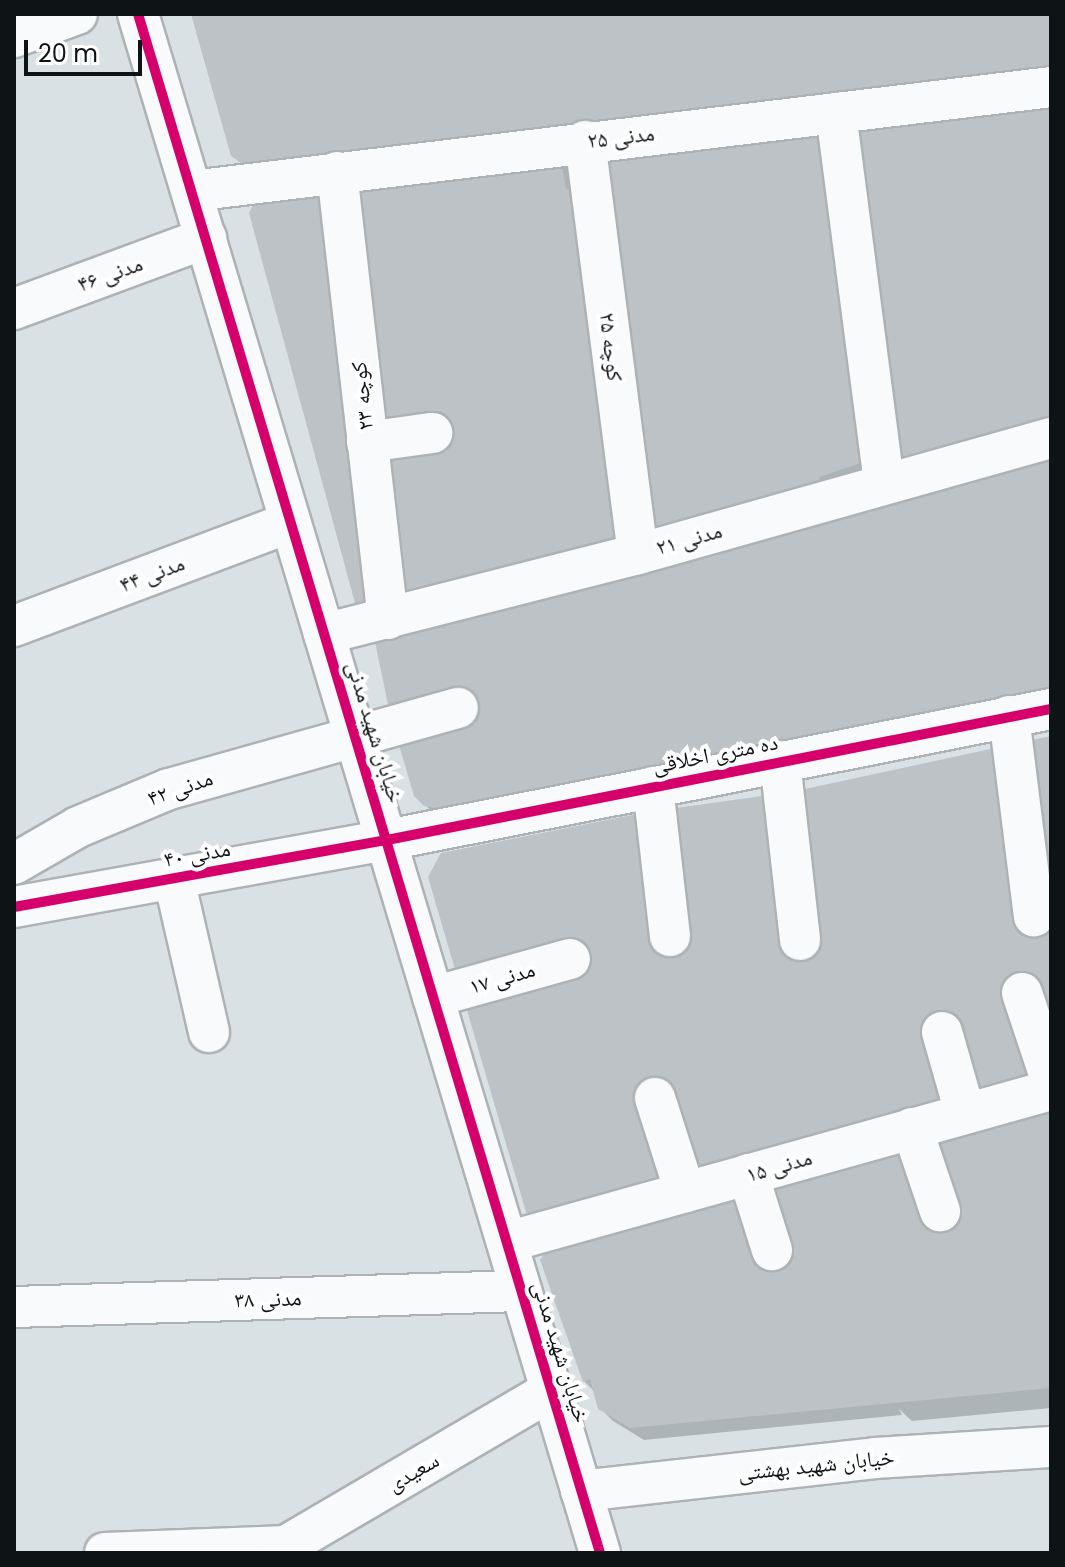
<!DOCTYPE html>
<meta charset="utf-8">
<style>
body{margin:0}
#map{position:relative;width:1065px;height:1567px;overflow:hidden;background:#d9e1e5;font-family:Poppins,"Noto Naskh Arabic",sans-serif}
div>[style]{position:absolute}
.shadow>*{inset:0;background:#0003}
.building>*{inset:0;background:#bcc2c5}
.roads{filter:drop-shadow(2px 0 #acb2b5) drop-shadow(-2px 0 #acb2b5) drop-shadow(0 2px #acb2b5) drop-shadow(0 -2px #acb2b5)}
.minor>*{height:40px;margin:-20px;padding:0 20px;transform-origin:20px;border-radius:20px;background:#f9fafb}
.cycleway>*{height:10px;margin:-5px;padding:0 5px;transform-origin:5px;border-radius:5px;background:#d6006c}
span{translate:-50% -50%;white-space:nowrap;text-align:center;line-height:1.15;-webkit-text-stroke:8px #fff;paint-order:stroke}
.street-label{font-size:22px;color:#0e1316}
.frame{position:absolute;inset:0;border:16px solid #0e1316;pointer-events:none}
.scale{position:absolute;left:24px;top:40px;width:118px;height:36px;box-sizing:border-box;border:4px solid #0e1316;border-top:0;padding-left:10px;font-size:24px;line-height:28px;white-space:nowrap;color:#0e1316;-webkit-text-stroke:6px #fff;paint-order:stroke}
</style>
<div id="map">
<div class="shadow">
<i style="clip-path:polygon(194px 14px,1051px 14px,1051px 83px,246px 168px,232px 155px)"></i>
<i style="clip-path:polygon(1051px 104px,1051px 432px,892px 464px)"></i>
<i style="clip-path:polygon(561px 163px,876px 475px,630px 549px,410px 606px,397px 593px)"></i>
<i style="clip-path:polygon(1051px 459px,1051px 702px,438px 818px,416px 795px)"></i>
<i style="clip-path:polygon(1051px 1107px,1051px 1408px,912px 1421px,899px 1409px,902px 1415px,644px 1440px,613px 1421px,600px 1408px,596px 1393px,584px 1381px)"></i>
</div>
<div class="building">
<i style="clip-path:polygon(191px 14px,1051px 14px,1051px 70px,349px 150px,246px 166px,231px 156px)"></i>
<i style="clip-path:polygon(1051px 102px,1051px 416px,890px 465px,849px 124px)"></i>
<i style="clip-path:polygon(825px 130px,864px 462px,819px 477px,820px 484px,645px 530px,599px 158px)"></i>
<i style="clip-path:polygon(561px 161px,566px 189px,573px 188px,619px 536px,395px 594px,350px 190px)"></i>
<i style="clip-path:polygon(324px 190px,370px 606px,360px 607px,355px 603px,249px 213px,258px 195px)"></i>
<i style="clip-path:polygon(1051px 457px,1051px 688px,436px 808px,424px 806px,414px 796px,390px 714px,374px 637px)"></i>
<i style="clip-path:polygon(1051px 736px,1051px 1051px,1042px 1076px,528px 1219px,428px 877px,441px 853px,647px 812px,791px 792px)"></i>
<i style="clip-path:polygon(1051px 1105px,1051px 1388px,630px 1428px,598px 1409px,590px 1379px,583px 1382px,540px 1260px,547px 1250px)"></i>
</div>
<div class="roads">
<div class="minor">
<i style="left:138px;top:14px;width:1607px;rotate:73.29deg"></i>
<i style="left:14px;top:37px;width:67px;rotate:-20.1deg"></i>
<i style="left:836px;top:113px;width:373px;rotate:82.6deg"></i>
<i style="left:585px;top:141px;width:416px;rotate:82.7deg"></i>
<i style="left:337px;top:172px;width:450px;rotate:83.5deg"></i>
<i style="left:192px;top:191px;width:865px;rotate:-6.9deg"></i>
<i style="left:14px;top:309px;width:205px;rotate:-20.3deg"></i>
<i style="left:367px;top:442px;width:66px;rotate:-7.9deg"></i>
<i style="left:14px;top:626px;width:295px;rotate:-20.6deg"></i>
<i style="left:324px;top:634px;width:324px;rotate:-14.3deg"></i>
<i style="left:638px;top:554px;width:429px;rotate:-15.7deg"></i>
<i style="left:1009px;top:716px;width:202px;rotate:82.9deg"></i>
<i style="left:780px;top:761px;width:180px;rotate:83.6deg"></i>
<i style="left:653px;top:787px;width:150px;rotate:83.5deg"></i>
<i style="left:14px;top:864px;width:74px;rotate:-30deg"></i>
<i style="left:78px;top:827px;width:99px;rotate:-22.7deg"></i>
<i style="left:169px;top:789px;width:300px;rotate:-15.7deg"></i>
<i style="left:174px;top:879px;width:157px;rotate:77.1deg"></i>
<i style="left:14px;top:907px;width:379px;rotate:-10.2deg"></i>
<i style="left:387px;top:840px;width:677px;rotate:-11.16deg"></i>
<i style="left:1022px;top:993px;width:92px;rotate:71.6deg"></i>
<i style="left:433px;top:997px;width:142px;rotate:-15.5deg"></i>
<i style="left:942px;top:1032px;width:84px;rotate:74.1deg"></i>
<i style="left:655px;top:1098px;width:99px;rotate:72.3deg"></i>
<i style="left:912px;top:1128px;width:88px;rotate:71.4deg"></i>
<i style="left:748px;top:1174px;width:80px;rotate:72.5deg"></i>
<i style="left:507px;top:1242px;width:565px;rotate:-15.61deg"></i>
<i style="left:14px;top:1307px;width:507px;rotate:-1.81deg"></i>
<i style="left:581px;top:1491px;width:296px;rotate:-6.4deg"></i>
<i style="left:875px;top:1458px;width:176px;rotate:-3.6deg"></i>
<i style="left:105px;top:1553px;width:182px;rotate:-2.2deg"></i>
<i style="left:274px;top:1553px;width:322px;rotate:-30.4deg"></i>
</div>
</div>
<div class="cycleway">
<i style="left:138px;top:14px;width:1607px;rotate:73.29deg"></i>
<i style="left:14px;top:907px;width:379px;rotate:-10.2deg"></i>
<i style="left:387px;top:840px;width:677px;rotate:-11.16deg"></i>
</div>
<div class="street-label">
<span style="left:621px;top:137px;rotate:-7deg">مدنی ۲۵</span>
<span style="left:110px;top:274px;rotate:-20deg">مدنی ۴۶</span>
<span style="left:611px;top:347px;rotate:83deg">کوچه ۲۵</span>
<span style="left:362px;top:396px;rotate:-96deg">کوچه ۲۳</span>
<span style="left:689px;top:539px;rotate:-16deg">مدنی ۲۱</span>
<span style="left:152px;top:574px;rotate:-21deg">مدنی ۴۴</span>
<span style="left:375px;top:732px;rotate:73deg">خیابان شهید مدنی</span>
<span style="left:715px;top:754px;rotate:-11deg">ده متری اخلاقی</span>
<span style="left:180px;top:788px;rotate:-19deg">مدنی ۴۲</span>
<span style="left:197px;top:854px;rotate:-10deg">مدنی ۴۰</span>
<span style="left:502px;top:978px;rotate:-16deg">مدنی ۱۷</span>
<span style="left:779px;top:1166px;rotate:-16deg">مدنی ۱۵</span>
<span style="left:268px;top:1299px;rotate:-2deg">مدنی ۳۸</span>
<span style="left:561px;top:1352px;rotate:73deg">خیابان شهید مدنی</span>
<span style="left:816px;top:1465px;rotate:-6deg">خیابان شهید بهشتی</span>
<span style="left:413px;top:1472px;rotate:-30deg">سعیدی</span>
</div>
<div class="frame"></div>
<div class="scale">20 m</div>
</div>
